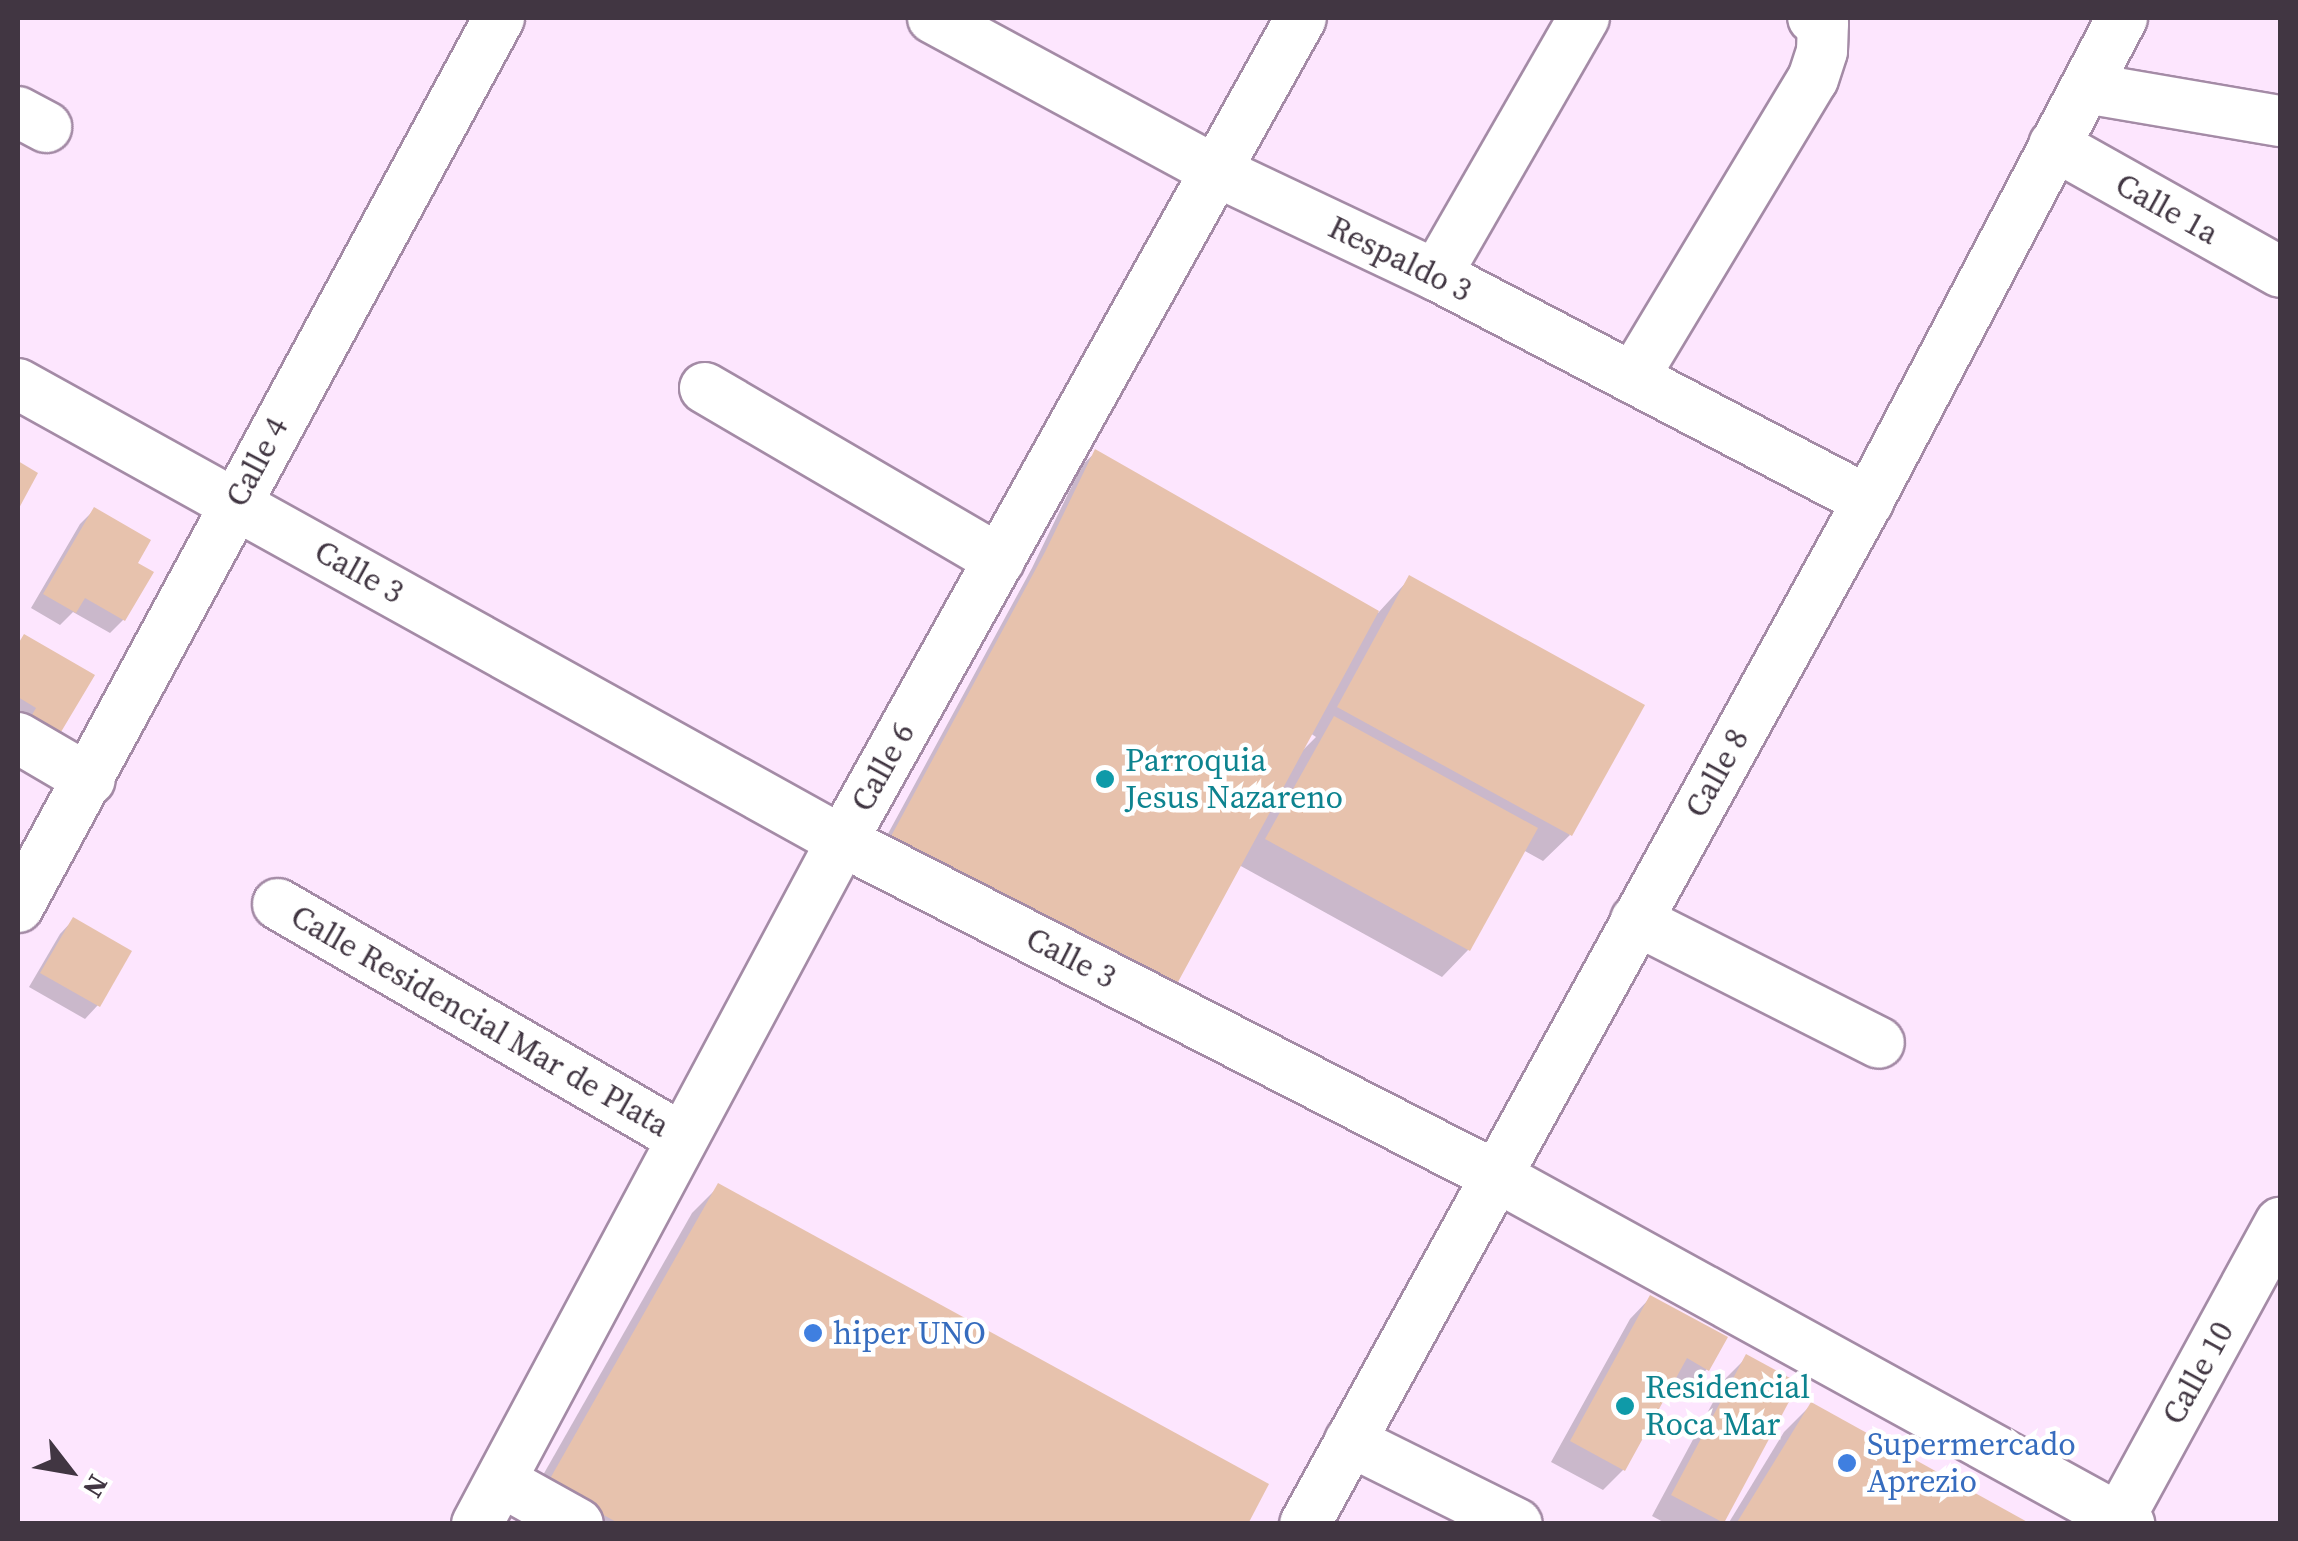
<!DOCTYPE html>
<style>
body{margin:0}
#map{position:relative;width:2298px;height:1541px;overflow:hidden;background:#fde6fe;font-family:"Source Serif 4",serif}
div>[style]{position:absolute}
.shadow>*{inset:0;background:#0003}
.building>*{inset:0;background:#e7c2ad}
.roads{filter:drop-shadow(2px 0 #a48ba6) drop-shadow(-2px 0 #a48ba6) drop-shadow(0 2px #a48ba6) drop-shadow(0 -2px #a48ba6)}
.minor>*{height:50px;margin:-25px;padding:0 25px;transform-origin:25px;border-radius:25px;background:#fff}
.dots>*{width:28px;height:28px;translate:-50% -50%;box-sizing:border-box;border:5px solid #fff;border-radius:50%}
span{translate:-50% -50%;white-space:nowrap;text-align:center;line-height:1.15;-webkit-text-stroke:9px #fff;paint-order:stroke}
.street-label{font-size:32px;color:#413642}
.culture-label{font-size:32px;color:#0d838f}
.left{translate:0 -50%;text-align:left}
.shop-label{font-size:32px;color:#366cbe}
.frame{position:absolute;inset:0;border:20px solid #413642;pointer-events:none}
.north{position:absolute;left:20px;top:1421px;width:100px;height:100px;-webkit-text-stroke:8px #fff;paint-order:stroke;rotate:121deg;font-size:28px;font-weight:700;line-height:40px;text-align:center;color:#413642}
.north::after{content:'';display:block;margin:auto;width:35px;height:45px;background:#413642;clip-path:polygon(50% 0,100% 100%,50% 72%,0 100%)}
</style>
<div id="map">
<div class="shadow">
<i style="clip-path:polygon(evenodd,1096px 452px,1378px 613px,1410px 578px,1570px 835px,1543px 861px,1523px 850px,1468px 950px,1442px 977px,1239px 865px,877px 854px,1032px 568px,1082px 465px,1096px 452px,1310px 733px,1316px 737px,1302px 751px,1310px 733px)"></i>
<i style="clip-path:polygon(94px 510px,135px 564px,123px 620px,110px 633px,73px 612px,60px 625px,31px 608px,80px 524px)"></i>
<i style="clip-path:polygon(24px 637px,91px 676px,40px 754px,18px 718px,18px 644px)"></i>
<i style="clip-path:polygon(73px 920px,98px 1005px,85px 1019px,29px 987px,60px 934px)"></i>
<i style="clip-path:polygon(719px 1186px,1246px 1524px,544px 1524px,522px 1512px,692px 1213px)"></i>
<i style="clip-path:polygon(1650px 1298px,1707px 1369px,1687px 1390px,1671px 1381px,1623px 1470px,1603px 1490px,1551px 1462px,1630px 1319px)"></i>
<i style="clip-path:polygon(1746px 1358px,1722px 1521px,1667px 1524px,1652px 1516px,1726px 1378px)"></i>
<i style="clip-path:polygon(1811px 1405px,2026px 1524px,1728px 1524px,1784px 1432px)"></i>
</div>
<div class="building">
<i style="clip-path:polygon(1095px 449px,1379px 611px,1165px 1006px,889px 840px,1045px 552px)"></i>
<i style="clip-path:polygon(18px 461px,38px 473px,18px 510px)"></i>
<i style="clip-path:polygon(94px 507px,151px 540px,138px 563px,154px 572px,125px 621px,85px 598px,76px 613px,43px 594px)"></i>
<i style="clip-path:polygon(1409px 575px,1645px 705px,1572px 836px,1337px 707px)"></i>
<i style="clip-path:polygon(24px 634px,95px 675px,55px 742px,26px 725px,36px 708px,18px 697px,18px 644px)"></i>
<i style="clip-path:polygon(1334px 716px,1538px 828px,1470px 951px,1265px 839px)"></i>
<i style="clip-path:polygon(73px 917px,132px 951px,100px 1007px,40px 973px)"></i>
<i style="clip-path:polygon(718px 1183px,1269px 1484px,1248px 1524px,620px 1524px,547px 1484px)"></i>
<i style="clip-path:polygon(1650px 1295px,1728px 1337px,1709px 1371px,1687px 1358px,1625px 1471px,1570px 1441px)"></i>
<i style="clip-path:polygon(1746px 1354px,1799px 1383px,1724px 1523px,1671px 1495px)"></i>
<i style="clip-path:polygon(1811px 1402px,2031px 1524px,1736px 1524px)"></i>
</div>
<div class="roads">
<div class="minor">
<i style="left:933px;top:18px;width:322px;rotate:28.4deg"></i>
<i style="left:1216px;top:171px;width:243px;rotate:25.3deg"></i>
<i style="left:1436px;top:275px;width:488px;rotate:27.6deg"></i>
<i style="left:2086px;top:88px;width:197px;rotate:9.7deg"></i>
<i style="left:18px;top:112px;width:32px;rotate:28deg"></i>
<i style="left:2054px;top:145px;width:259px;rotate:29.3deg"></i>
<i style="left:1436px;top:275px;width:297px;rotate:-60.1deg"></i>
<i style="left:1633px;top:378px;width:349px;rotate:-59deg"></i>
<i style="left:1813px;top:79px;width:29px;rotate:-72deg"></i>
<i style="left:1822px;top:51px;width:28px;rotate:-88deg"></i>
<i style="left:1823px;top:23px;width:11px;rotate:-153deg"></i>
<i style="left:18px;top:384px;width:942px;rotate:29.01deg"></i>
<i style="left:842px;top:841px;width:733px;rotate:27.12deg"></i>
<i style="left:1494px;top:1175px;width:725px;rotate:28.79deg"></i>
<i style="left:705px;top:388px;width:341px;rotate:30.3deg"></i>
<i style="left:18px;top:738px;width:83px;rotate:30.3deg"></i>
<i style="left:278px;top:904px;width:467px;rotate:30.1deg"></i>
<i style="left:18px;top:907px;width:1011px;rotate:-61.58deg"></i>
<i style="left:1636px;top:920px;width:272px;rotate:26.8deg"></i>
<i style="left:1350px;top:1441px;width:186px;rotate:26.4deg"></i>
<i style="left:501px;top:1481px;width:88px;rotate:29.2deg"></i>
<i style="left:477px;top:1524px;width:774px;rotate:-61.88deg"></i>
<i style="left:842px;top:841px;width:942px;rotate:-60.85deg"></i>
<i style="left:1305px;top:1524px;width:1168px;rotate:-61.17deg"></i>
<i style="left:1868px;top:501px;width:546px;rotate:-62.26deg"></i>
<i style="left:2116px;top:1524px;width:343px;rotate:-61.4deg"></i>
</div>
</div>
<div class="dots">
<i style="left:1105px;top:779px;background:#0f9aa8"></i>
<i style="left:813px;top:1333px;background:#3f7fe0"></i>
<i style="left:1625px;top:1406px;background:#0f9aa8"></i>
<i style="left:1847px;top:1463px;background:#3f7fe0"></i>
</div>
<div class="street-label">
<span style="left:2167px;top:209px;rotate:29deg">Calle 1a</span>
<span style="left:1400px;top:259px;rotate:26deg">Respaldo 3</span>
<span style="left:257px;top:462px;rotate:-62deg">Calle 4</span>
<span style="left:359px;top:572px;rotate:29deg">Calle 3</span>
<span style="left:883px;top:767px;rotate:-61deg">Calle 6</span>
<span style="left:1717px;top:773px;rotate:-61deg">Calle 8</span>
<span style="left:1071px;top:958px;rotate:27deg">Calle 3</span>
<span style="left:480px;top:1021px;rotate:30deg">Calle Residencial Mar de Plata</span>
<span style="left:2198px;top:1373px;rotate:-61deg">Calle 10</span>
</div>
<div class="culture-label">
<span class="left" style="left:1125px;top:779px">Parroquia<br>Jesus Nazareno</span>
<span class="left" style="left:1645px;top:1406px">Residencial<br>Roca Mar</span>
</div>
<div class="shop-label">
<span class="left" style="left:833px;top:1333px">hiper UNO</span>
<span class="left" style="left:1867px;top:1463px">Supermercado<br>Aprezio</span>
</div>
<div class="frame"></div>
<div class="north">N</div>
</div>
